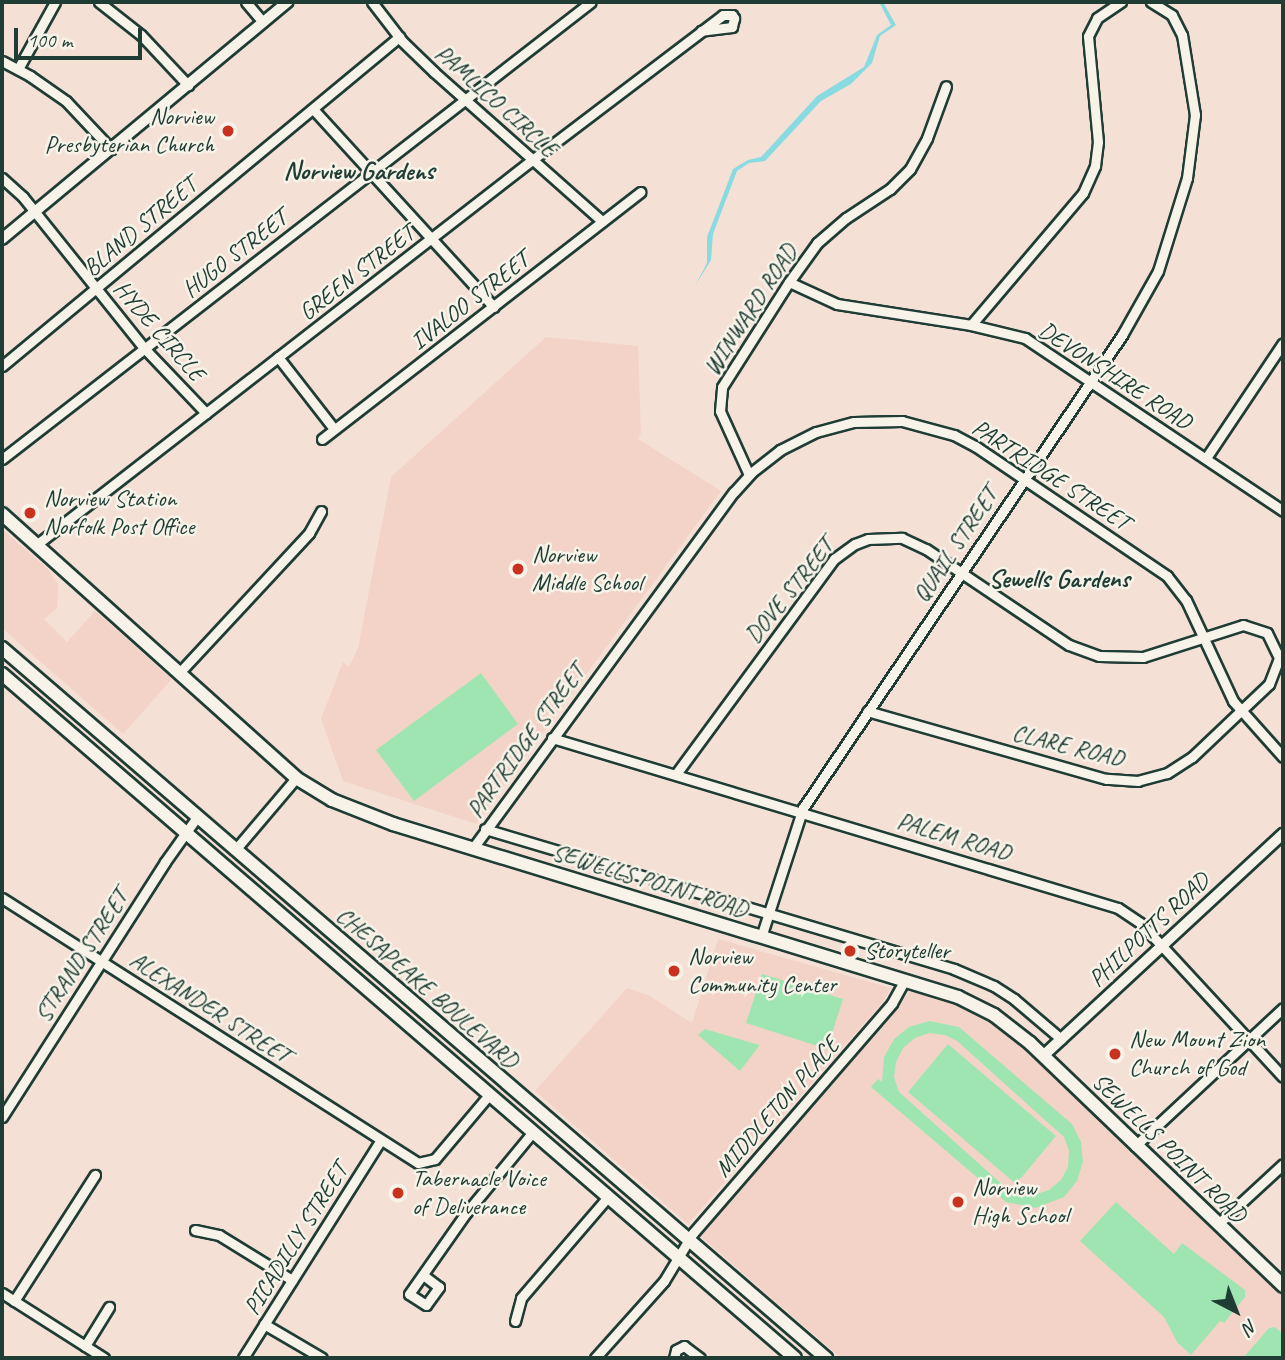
<!DOCTYPE html>
<style>
body{margin:0}
#map{position:relative;width:1285px;height:1360px;overflow:hidden;background:#f5e0d5;font-family:Caveat,sans-serif}
div>[style]{position:absolute}
.built>*{inset:0;background:#f3d3c8}
.green>*{inset:0;background:#9fe5b2}
.water>*{inset:0;background:#89dbe2}
.roads{filter:drop-shadow(2px 0 #1f3d34) drop-shadow(-2px 0 #1f3d34) drop-shadow(0 2px #1f3d34) drop-shadow(0 -2px #1f3d34)}
.minor>*{height:9px;margin:-4.5px;padding:0 4.5px;transform-origin:4.5px;border-radius:4.5px;background:#f7f3e8}
.tertiary>*{height:10px;margin:-5px;padding:0 5px;transform-origin:5px;border-radius:5px;background:#f7f3e8}
.secondary>*{height:12px;margin:-6px;padding:0 6px;transform-origin:6px;border-radius:6px;background:#f7f3e8}
.dots>*{width:19px;height:19px;translate:-50% -50%;box-sizing:border-box;border:4px solid #f7f3e8;border-radius:50%}
span{translate:-50% -50%;white-space:nowrap;text-align:center;line-height:1.15;-webkit-text-stroke:5px #f7f3e8;paint-order:stroke}
.street-label{font-size:24px;color:#1f3d34}
.poi-label{font-size:24px;color:#1f3d34}
.right{translate:-100% -50%;text-align:right}
.left{translate:0 -50%;text-align:left}
.neighbourhood-label{font-size:26px;color:#1f3d34;font-weight:700}
.frame{position:absolute;inset:0;border:4px solid #1f3d34;pointer-events:none}
.north{position:absolute;left:1201px;top:1276px;width:70px;height:70px;-webkit-text-stroke:5px #f7f3e8;paint-order:stroke;rotate:138deg;font-size:19px;font-weight:700;line-height:28px;text-align:center;color:#1f3d34}
.north::after{content:'';display:block;margin:auto;width:24px;height:32px;background:#1f3d34;clip-path:polygon(50% 0,100% 100%,50% 72%,0 100%)}
.scale{position:absolute;left:14px;top:28px;width:128px;height:32px;box-sizing:border-box;border:4px solid #1f3d34;border-top:0;padding-left:9px;font-size:21px;line-height:24px;white-space:nowrap;color:#1f3d34;-webkit-text-stroke:5px #f7f3e8;paint-order:stroke}
</style>
<div id="map">
<div class="built">
<i style="clip-path:polygon(546px 337px,638px 346px,641px 433px,638px 439px,721px 491px,476px 824px,343px 781px,321px 719px,343px 662px,349px 667px,358px 648px,391px 477px)"></i>
<i style="clip-path:polygon(4px 531px,48px 569px,58px 584px,57px 608px,44px 619px,67px 642px,95px 611px,172px 679px,123px 734px,2px 628px,2px 532px)"></i>
<i style="clip-path:polygon(718px 939px,891px 988px,882px 1003px,688px 1224px,535px 1091px,627px 988px,648px 995px,692px 1023px)"></i>
<i style="clip-path:polygon(912px 989px,964px 1006px,1010px 1036px,1283px 1294px,1283px 1358px,841px 1358px,700px 1236px)"></i>
</div>
<div class="green">
<i style="clip-path:polygon(481px 673px,518px 724px,414px 801px,376px 750px)"></i>
<i style="clip-path:polygon(762px 974px,843px 999px,827px 1049px,746px 1023px)"></i>
<i style="clip-path:polygon(evenodd,929px 1021px,959px 1027px,1072px 1124px,1081px 1142px,1083px 1162px,1077px 1181px,1064px 1197px,1036px 1208px,1006px 1202px,871px 1087px,878px 1079px,882px 1082px,884px 1057px,894px 1039px,909px 1027px,929px 1021px,929px 1033px,945px 1035px,957px 1041px,1064px 1137px,1069px 1151px,1068px 1167px,1061px 1180px,1049px 1190px,1034px 1195px,1019px 1194px,1005px 1187px,899px 1092px,894px 1077px,896px 1062px,903px 1048px,915px 1038px,929px 1033px)"></i>
<i style="clip-path:polygon(705px 1029px,759px 1045px,759px 1046px,740px 1071px,698px 1035px)"></i>
<i style="clip-path:polygon(948px 1044px,1056px 1136px,1016px 1184px,908px 1092px)"></i>
<i style="clip-path:polygon(1116px 1202px,1174px 1254px,1182px 1243px,1245px 1290px,1245px 1297px,1224px 1323px,1220px 1321px,1191px 1355px,1177px 1342px,1164px 1317px,1080px 1241px)"></i>
<i style="clip-path:polygon(1275px 1327px,1283px 1334px,1283px 1358px,1243px 1358px,1269px 1328px)"></i>
</div>
<div class="water">
<i style="clip-path:polygon(879px 2px,883px 2px,896px 25px,880px 36px,872px 63px,851px 84px,821px 101px,765px 161px,749px 163px,737px 171px,713px 234px,711px 260px,695px 286px,707px 263px,707px 237px,733px 169px,748px 160px,761px 157px,817px 96px,864px 67px,877px 35px,891px 25px)"></i>
</div>
<div class="roads">
<div class="minor">
<i style="left:99px;top:2px;width:53px;rotate:38.2deg"></i>
<i style="left:141px;top:35px;width:69px;rotate:46.8deg"></i>
<i style="left:246px;top:2px;width:26px;rotate:50deg"></i>
<i style="left:372px;top:2px;width:49px;rotate:52.4deg"></i>
<i style="left:402px;top:41px;width:45px;rotate:44.1deg"></i>
<i style="left:434px;top:72px;width:225px;rotate:41.6deg"></i>
<i style="left:2px;top:61px;width:32px;rotate:28deg"></i>
<i style="left:30px;top:76px;width:44px;rotate:34.8deg"></i>
<i style="left:66px;top:101px;width:66px;rotate:46.8deg"></i>
<i style="left:18px;top:69px;width:77px;rotate:-61.1deg"></i>
<i style="left:313px;top:109px;width:268px;rotate:47.6deg"></i>
<i style="left:2px;top:178px;width:28px;rotate:42deg"></i>
<i style="left:23px;top:197px;width:193px;rotate:51.3deg"></i>
<i style="left:144px;top:348px;width:90px;rotate:46.4deg"></i>
<i style="left:789px;top:282px;width:53px;rotate:24.6deg"></i>
<i style="left:837px;top:304px;width:136px;rotate:8.9deg"></i>
<i style="left:971px;top:325px;width:56px;rotate:13.5deg"></i>
<i style="left:1025px;top:338px;width:311px;rotate:33.8deg"></i>
<i style="left:971px;top:325px;width:173px;rotate:-49.7deg"></i>
<i style="left:1083px;top:193px;width:30px;rotate:-66deg"></i>
<i style="left:1095px;top:166px;width:24px;rotate:-83deg"></i>
<i style="left:1098px;top:142px;width:106px;rotate:-95.4deg"></i>
<i style="left:1088px;top:36px;width:20px;rotate:-63deg"></i>
<i style="left:1097px;top:18px;width:29px;rotate:-34deg"></i>
<i style="left:278px;top:357px;width:91px;rotate:52.1deg"></i>
<i style="left:2px;top:366px;width:516px;rotate:-39.65deg"></i>
<i style="left:322px;top:439px;width:403px;rotate:-37.8deg"></i>
<i style="left:1206px;top:458px;width:138px;rotate:-56.2deg"></i>
<i style="left:2px;top:459px;width:745px;rotate:-37.81deg"></i>
<i style="left:749px;top:475px;width:70px;rotate:-114.4deg"></i>
<i style="left:720px;top:411px;width:24px;rotate:-85deg"></i>
<i style="left:722px;top:387px;width:125px;rotate:-57.5deg"></i>
<i style="left:789px;top:282px;width:48px;rotate:-54.3deg"></i>
<i style="left:817px;top:243px;width:38px;rotate:-41deg"></i>
<i style="left:846px;top:218px;width:53px;rotate:-33.4deg"></i>
<i style="left:890px;top:189px;width:28px;rotate:-45deg"></i>
<i style="left:910px;top:169px;width:35px;rotate:-61deg"></i>
<i style="left:927px;top:138px;width:55px;rotate:-69.9deg"></i>
<i style="left:36px;top:545px;width:628px;rotate:-37.82deg"></i>
<i style="left:532px;top:160px;width:240px;rotate:-37.2deg"></i>
<i style="left:723px;top:15px;width:9px"></i>
<i style="left:732px;top:15px;width:4px;rotate:56deg"></i>
<i style="left:734px;top:18px;width:9px;rotate:103deg"></i>
<i style="left:732px;top:27px;width:31px;rotate:173deg"></i>
<i style="left:179px;top:673px;width:191px;rotate:-47.1deg"></i>
<i style="left:309px;top:533px;width:25px;rotate:-61deg"></i>
<i style="left:552px;top:738px;width:591px;rotate:16.72deg"></i>
<i style="left:1118px;top:908px;width:27px;rotate:34deg"></i>
<i style="left:1140px;top:923px;width:32px;rotate:46deg"></i>
<i style="left:1162px;top:946px;width:178px;rotate:47.3deg"></i>
<i style="left:676px;top:774px;width:267px;rotate:-53.7deg"></i>
<i style="left:834px;top:559px;width:26px;rotate:-36deg"></i>
<i style="left:855px;top:544px;width:14px;rotate:-21deg"></i>
<i style="left:868px;top:539px;width:34px;rotate:-2deg"></i>
<i style="left:902px;top:538px;width:26px;rotate:25deg"></i>
<i style="left:926px;top:549px;width:172px;rotate:33.9deg"></i>
<i style="left:1069px;top:645px;width:32px;rotate:20deg"></i>
<i style="left:1099px;top:656px;width:44px;rotate:1.3deg"></i>
<i style="left:1143px;top:657px;width:105px;rotate:-17.7deg"></i>
<i style="left:1243px;top:625px;width:25px;rotate:18deg"></i>
<i style="left:1267px;top:633px;width:28px;rotate:64deg"></i>
<i style="left:1279px;top:658px;width:28px;rotate:111deg"></i>
<i style="left:1269px;top:684px;width:106px;rotate:136.5deg"></i>
<i style="left:1192px;top:757px;width:30px;rotate:147deg"></i>
<i style="left:1167px;top:773px;width:30px;rotate:165deg"></i>
<i style="left:1138px;top:781px;width:32px;rotate:-176deg"></i>
<i style="left:1106px;top:779px;width:248px;rotate:-164.1deg"></i>
<i style="left:485px;top:829px;width:489px;rotate:16.6deg"></i>
<i style="left:954px;top:969px;width:43px;rotate:23deg"></i>
<i style="left:994px;top:986px;width:24px;rotate:33deg"></i>
<i style="left:1014px;top:999px;width:62px;rotate:40.4deg"></i>
<i style="left:473px;top:848px;width:441px;rotate:-53.8deg"></i>
<i style="left:734px;top:492px;width:27px;rotate:-48deg"></i>
<i style="left:752px;top:472px;width:36px;rotate:-38deg"></i>
<i style="left:780px;top:450px;width:40px;rotate:-26.6deg"></i>
<i style="left:816px;top:432px;width:39px;rotate:-15deg"></i>
<i style="left:854px;top:422px;width:48px;rotate:-1.2deg"></i>
<i style="left:902px;top:421px;width:54px;rotate:15.1deg"></i>
<i style="left:954px;top:435px;width:24px;rotate:28deg"></i>
<i style="left:975px;top:446px;width:232px;rotate:34.1deg"></i>
<i style="left:1167px;top:576px;width:31px;rotate:52deg"></i>
<i style="left:1186px;top:600px;width:111px;rotate:65deg"></i>
<i style="left:1233px;top:701px;width:75px;rotate:48.2deg"></i>
<i style="left:235px;top:850px;width:94px;rotate:-49.7deg"></i>
<i style="left:2px;top:898px;width:493px;rotate:32.5deg"></i>
<i style="left:418px;top:1163px;width:17px;rotate:-13deg"></i>
<i style="left:435px;top:1159px;width:82px;rotate:-49.9deg"></i>
<i style="left:761px;top:937px;width:136px;rotate:-72deg"></i>
<i style="left:803px;top:808px;width:571px;rotate:-56deg"></i>
<i style="left:1122px;top:335px;width:73px;rotate:-60.6deg"></i>
<i style="left:1158px;top:271px;width:97px;rotate:-72.7deg"></i>
<i style="left:1187px;top:178px;width:64px;rotate:-82.8deg"></i>
<i style="left:1195px;top:115px;width:81px;rotate:-99.2deg"></i>
<i style="left:1182px;top:35px;width:22px;rotate:-117deg"></i>
<i style="left:1172px;top:15px;width:25px;rotate:-148deg"></i>
<i style="left:2px;top:1117px;width:303px;rotate:-57.4deg"></i>
<i style="left:165px;top:862px;width:55px;rotate:-54.6deg"></i>
<i style="left:1135px;top:1146px;width:202px;rotate:-43deg"></i>
<i style="left:1218px;top:1224px;width:88px;rotate:-42.7deg"></i>
<i style="left:195px;top:1230px;width:25px;rotate:12deg"></i>
<i style="left:219px;top:1235px;width:86px;rotate:31.7deg"></i>
<i style="left:423px;top:1275px;width:20px;rotate:37deg"></i>
<i style="left:439px;top:1287px;width:22px;rotate:126deg"></i>
<i style="left:426px;top:1305px;width:20px;rotate:-147deg"></i>
<i style="left:409px;top:1294px;width:99px;rotate:-54.9deg"></i>
<i style="left:466px;top:1213px;width:104px;rotate:-50.5deg"></i>
<i style="left:2px;top:1293px;width:121px;rotate:32.5deg"></i>
<i style="left:14px;top:1301px;width:150px;rotate:-57.3deg"></i>
<i style="left:515px;top:1321px;width:24px;rotate:-75deg"></i>
<i style="left:521px;top:1298px;width:133px;rotate:-49.3deg"></i>
<i style="left:264px;top:1324px;width:67px;rotate:30.4deg"></i>
<i style="left:85px;top:1346px;width:46px;rotate:-58.4deg"></i>
<i style="left:243px;top:1358px;width:258px;rotate:-57.7deg"></i>
<i style="left:595px;top:1358px;width:103px;rotate:-48.1deg"></i>
<i style="left:664px;top:1281px;width:56px;rotate:-58.9deg"></i>
<i style="left:693px;top:1233px;width:304px;rotate:-49.1deg"></i>
<i style="left:892px;top:1003px;width:25px;rotate:-61deg"></i>
<i style="left:674px;top:1358px;width:8px;rotate:-76deg"></i>
<i style="left:676px;top:1350px;width:9px;rotate:-27deg"></i>
<i style="left:684px;top:1346px;width:20px;rotate:37deg"></i>
</div>
<div class="tertiary">
<i style="left:2px;top:239px;width:371px;rotate:-39.7deg"></i>
<i style="left:1043px;top:1056px;width:327px;rotate:-42.8deg"></i>
</div>
<div class="secondary">
<i style="left:2px;top:514px;width:395px;rotate:41.9deg"></i>
<i style="left:296px;top:778px;width:42px;rotate:31.4deg"></i>
<i style="left:332px;top:800px;width:66px;rotate:21.5deg"></i>
<i style="left:393px;top:824px;width:591px;rotate:17.02deg"></i>
<i style="left:958px;top:997px;width:40px;rotate:26.6deg"></i>
<i style="left:994px;top:1015px;width:46px;rotate:37.9deg"></i>
<i style="left:1030px;top:1043px;width:351px;rotate:43.8deg"></i>
<i style="left:2px;top:648px;width:1088px;rotate:40.75deg"></i>
<i style="left:2px;top:674px;width:1047px;rotate:40.78deg"></i>
</div>
</div>
<div class="dots">
<i style="left:228px;top:131px;background:#c8321e"></i>
<i style="left:30px;top:513px;background:#c8321e"></i>
<i style="left:518px;top:569px;background:#c8321e"></i>
<i style="left:850px;top:951px;background:#c8321e"></i>
<i style="left:674px;top:971px;background:#c8321e"></i>
<i style="left:1115px;top:1054px;background:#c8321e"></i>
<i style="left:398px;top:1193px;background:#c8321e"></i>
<i style="left:958px;top:1202px;background:#c8321e"></i>
</div>
<div class="street-label">
<span style="left:496px;top:101px;rotate:42deg">PAMLICO CIRCLE</span>
<span style="left:140px;top:227px;rotate:-40deg">BLAND STREET</span>
<span style="left:235px;top:254px;rotate:-38deg">HUGO STREET</span>
<span style="left:357px;top:273px;rotate:-38deg">GREEN STREET</span>
<span style="left:470px;top:301px;rotate:-38deg">IVALOO STREET</span>
<span style="left:751px;top:310px;rotate:-57deg">WINWARD ROAD</span>
<span style="left:159px;top:331px;rotate:49deg">HYDE CIRCLE</span>
<span style="left:1115px;top:376px;rotate:33deg">DEVONSHIRE ROAD</span>
<span style="left:1051px;top:475px;rotate:33deg">PARTRIDGE STREET</span>
<span style="left:956px;top:545px;rotate:-56deg">QUAIL STREET</span>
<span style="left:790px;top:591px;rotate:-51deg">DOVE STREET</span>
<span style="left:526px;top:741px;rotate:-54deg">PARTRIDGE STREET</span>
<span style="left:1068px;top:746px;rotate:14deg">CLARE ROAD</span>
<span style="left:954px;top:837px;rotate:17deg">PALEM ROAD</span>
<span style="left:650px;top:881px;rotate:17deg">SEWELLS POINT ROAD</span>
<span style="left:1149px;top:930px;rotate:-43deg">PHILPOTTS ROAD</span>
<span style="left:82px;top:956px;rotate:-57deg">STRAND STREET</span>
<span style="left:427px;top:988px;rotate:41deg">CHESAPEAKE BOULEVARD</span>
<span style="left:210px;top:1008px;rotate:33deg">ALEXANDER STREET</span>
<span style="left:777px;top:1107px;rotate:-49deg">MIDDLETON PLACE</span>
<span style="left:1169px;top:1148px;rotate:44deg">SEWELLS POINT ROAD</span>
<span style="left:296px;top:1239px;rotate:-58deg">PICADILLY STREET</span>
</div>
<div class="poi-label">
<span class="right" style="left:214px;top:131px">Norview<br>Presbyterian Church</span>
<span class="left" style="left:44px;top:513px">Norview Station<br>Norfolk Post Office</span>
<span class="left" style="left:532px;top:569px">Norview<br>Middle School</span>
<span class="left" style="left:864px;top:951px">Storyteller</span>
<span class="left" style="left:688px;top:971px">Norview<br>Community Center</span>
<span class="left" style="left:1129px;top:1054px">New Mount Zion<br>Church of God</span>
<span class="left" style="left:412px;top:1193px">Tabernacle Voice<br>of Deliverance</span>
<span class="left" style="left:972px;top:1202px">Norview<br>High School</span>
</div>
<div class="neighbourhood-label">
<span style="left:359px;top:171px">Norview Gardens</span>
<span style="left:1059px;top:579px">Sewells Gardens</span>
</div>
<div class="frame"></div>
<div class="north">N</div>
<div class="scale">100 m</div>
</div>
